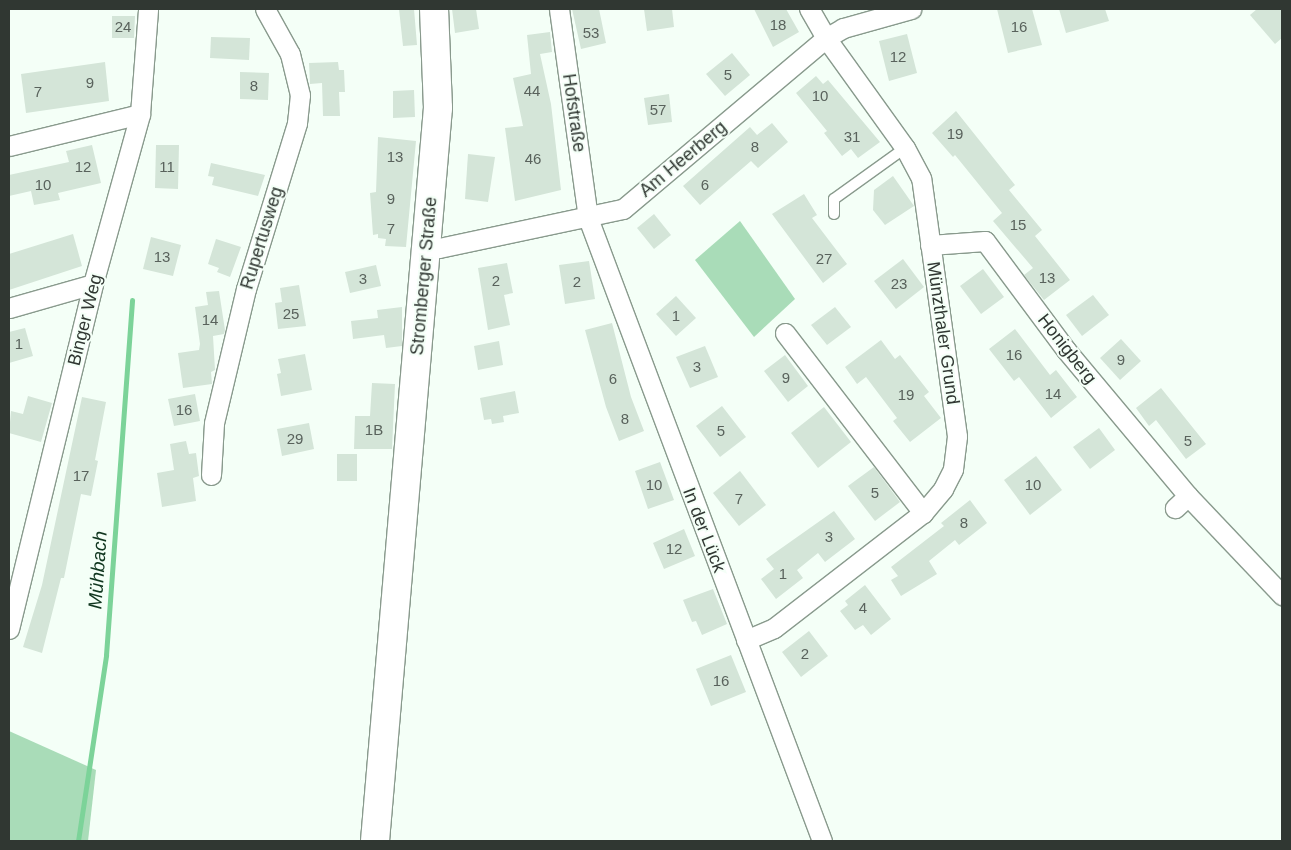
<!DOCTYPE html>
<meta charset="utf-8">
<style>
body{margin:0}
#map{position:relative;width:1291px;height:850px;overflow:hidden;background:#f4fff7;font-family:Arial,sans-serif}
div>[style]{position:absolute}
.green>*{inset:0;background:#a9dcb8}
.stream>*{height:5px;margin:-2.5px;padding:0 2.5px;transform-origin:2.5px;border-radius:2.5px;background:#7cd399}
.building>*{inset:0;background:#d4e5d8}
.roads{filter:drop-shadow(1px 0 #899a8d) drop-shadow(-1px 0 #899a8d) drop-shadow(0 1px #899a8d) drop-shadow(0 -1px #899a8d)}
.service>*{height:10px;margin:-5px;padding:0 5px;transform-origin:5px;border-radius:5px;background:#fff}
.minor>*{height:19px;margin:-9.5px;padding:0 9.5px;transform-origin:9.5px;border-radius:9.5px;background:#fff}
.secondary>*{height:28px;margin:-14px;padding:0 14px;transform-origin:14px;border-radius:14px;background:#fff}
span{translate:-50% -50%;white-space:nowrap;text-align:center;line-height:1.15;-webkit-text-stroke:4px #f4fff7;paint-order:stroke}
.number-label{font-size:15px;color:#59625c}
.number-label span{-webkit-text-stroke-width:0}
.street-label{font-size:18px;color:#303732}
.water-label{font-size:19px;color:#10361f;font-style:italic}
.frame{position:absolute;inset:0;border:10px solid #303732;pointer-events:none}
</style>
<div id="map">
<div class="green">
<i style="clip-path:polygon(740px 221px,795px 299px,754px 337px,695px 260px)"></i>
<i style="clip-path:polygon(9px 731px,96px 770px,88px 841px,9px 841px)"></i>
</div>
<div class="stream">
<i style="left:78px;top:841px;width:188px;rotate:-81.4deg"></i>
<i style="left:106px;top:655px;width:356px;rotate:-85.8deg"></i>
</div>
<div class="building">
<i style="clip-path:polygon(399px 9px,414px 9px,417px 45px,403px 46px)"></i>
<i style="clip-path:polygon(452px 9px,476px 9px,479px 29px,455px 33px)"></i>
<i style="clip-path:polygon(572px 9px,599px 9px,606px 43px,581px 49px)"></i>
<i style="clip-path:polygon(644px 9px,672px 9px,674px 27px,647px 31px)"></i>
<i style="clip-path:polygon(754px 9px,786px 9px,799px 32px,773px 47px)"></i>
<i style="clip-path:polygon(997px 9px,1032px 9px,1042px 45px,1008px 53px)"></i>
<i style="clip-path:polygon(1059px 9px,1105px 9px,1109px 21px,1066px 33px)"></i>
<i style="clip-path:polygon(1257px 9px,1282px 9px,1282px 38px,1275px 44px,1250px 15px)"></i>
<i style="clip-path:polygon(112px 16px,135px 16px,134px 38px,112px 38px)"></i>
<i style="clip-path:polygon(550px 32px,552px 52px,540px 54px,551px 104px,561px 190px,515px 201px,505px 128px,523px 126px,513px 78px,531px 74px,527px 35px)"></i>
<i style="clip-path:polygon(907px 34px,917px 73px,889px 81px,879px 41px)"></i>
<i style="clip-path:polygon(211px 37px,250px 38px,249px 60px,210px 58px)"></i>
<i style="clip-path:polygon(732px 53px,750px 75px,725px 96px,706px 74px)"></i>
<i style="clip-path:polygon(105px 62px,109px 101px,26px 113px,21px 74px)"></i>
<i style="clip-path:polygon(338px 62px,339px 70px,344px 70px,345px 92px,339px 92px,340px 116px,323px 116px,322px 83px,310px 84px,309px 63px)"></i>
<i style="clip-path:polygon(240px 72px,269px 73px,268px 100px,240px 99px)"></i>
<i style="clip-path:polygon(816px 76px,823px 84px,828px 80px,880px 142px,858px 158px,851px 149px,842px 156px,824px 133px,827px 131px,796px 93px)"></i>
<i style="clip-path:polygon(414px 90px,415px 117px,393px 118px,393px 91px)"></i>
<i style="clip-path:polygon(669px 94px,672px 122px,648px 125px,644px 98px)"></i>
<i style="clip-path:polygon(956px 111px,1015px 185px,1009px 190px,1042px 230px,1035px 236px,1070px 280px,1044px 300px,1024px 275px,1033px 268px,993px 221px,1002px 213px,955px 155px,953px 157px,932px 133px)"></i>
<i style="clip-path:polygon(772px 123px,788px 142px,758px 168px,751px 161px,700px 205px,683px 186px,750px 127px,757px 135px)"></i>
<i style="clip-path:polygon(378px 137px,416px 141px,406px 247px,385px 246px,386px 239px,378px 238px,378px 234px,373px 235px,370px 193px,376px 192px)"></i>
<i style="clip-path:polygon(92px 145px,101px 183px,58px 193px,60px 200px,34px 205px,31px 191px,9px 196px,9px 175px,69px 162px,66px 151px)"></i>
<i style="clip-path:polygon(156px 145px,179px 145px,178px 189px,155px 188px)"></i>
<i style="clip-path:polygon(468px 154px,495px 157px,488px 202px,465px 199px)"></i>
<i style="clip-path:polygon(211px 163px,265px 175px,258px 196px,212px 185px,214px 177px,208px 176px)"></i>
<i style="clip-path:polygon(893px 176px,914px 206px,885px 225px,873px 210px,874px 190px)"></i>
<i style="clip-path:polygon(804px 194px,817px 215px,812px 218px,847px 264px,823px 283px,772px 214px)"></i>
<i style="clip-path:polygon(654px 214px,671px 235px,654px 249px,637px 228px)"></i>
<i style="clip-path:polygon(73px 234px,82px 266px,9px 290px,9px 254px)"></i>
<i style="clip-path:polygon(151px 237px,181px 245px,173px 276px,143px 269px)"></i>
<i style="clip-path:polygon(216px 239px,241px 247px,230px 277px,217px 272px,219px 268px,208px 264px)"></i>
<i style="clip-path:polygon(903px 259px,924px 287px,896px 309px,874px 281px)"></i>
<i style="clip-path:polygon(589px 261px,595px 299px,565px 304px,559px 265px)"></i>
<i style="clip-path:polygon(507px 263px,513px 293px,504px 295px,510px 325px,488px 330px,478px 268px)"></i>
<i style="clip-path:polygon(376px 265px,381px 286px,350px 293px,345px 272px)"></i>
<i style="clip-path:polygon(983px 269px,1004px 297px,981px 314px,960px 286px)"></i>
<i style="clip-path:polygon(299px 285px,306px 326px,278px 329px,275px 303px,282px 302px,280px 288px)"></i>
<i style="clip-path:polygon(219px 291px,225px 330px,224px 334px,213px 336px,215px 370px,211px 372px,212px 384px,183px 388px,178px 353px,199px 350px,200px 344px,195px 307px,208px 305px,206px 292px)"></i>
<i style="clip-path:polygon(1093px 295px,1109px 315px,1082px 336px,1066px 315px)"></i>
<i style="clip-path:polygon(676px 296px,696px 318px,676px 336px,656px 314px)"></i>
<i style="clip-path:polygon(402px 307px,402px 346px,386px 348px,384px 335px,353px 339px,351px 321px,378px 318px,377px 310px)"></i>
<i style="clip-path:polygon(835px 307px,851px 327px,827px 345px,811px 325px)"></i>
<i style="clip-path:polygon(612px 323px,631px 397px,644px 431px,619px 441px,606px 407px,585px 330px)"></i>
<i style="clip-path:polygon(25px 328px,33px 356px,9px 363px,9px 332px)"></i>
<i style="clip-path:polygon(1015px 329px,1050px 375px,1056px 370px,1077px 397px,1051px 418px,1019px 377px,1014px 381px,989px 349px)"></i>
<i style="clip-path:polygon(1121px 339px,1141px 361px,1120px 380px,1100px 358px)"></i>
<i style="clip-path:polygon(881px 340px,895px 359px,900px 355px,929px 392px,924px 396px,941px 418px,910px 442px,893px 421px,897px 418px,866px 377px,857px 384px,845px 367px)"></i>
<i style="clip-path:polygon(499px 341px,503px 365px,478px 370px,474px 346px)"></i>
<i style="clip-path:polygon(705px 346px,718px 377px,690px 388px,676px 357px)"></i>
<i style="clip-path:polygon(305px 354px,312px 390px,281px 396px,277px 374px,281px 373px,278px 359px)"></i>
<i style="clip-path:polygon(785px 355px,808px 386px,788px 402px,764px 371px)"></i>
<i style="clip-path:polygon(372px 383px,395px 384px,392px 449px,354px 449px,355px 416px,370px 416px)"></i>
<i style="clip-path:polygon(1161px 388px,1206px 444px,1186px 459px,1156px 420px,1149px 426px,1136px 408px)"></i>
<i style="clip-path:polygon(515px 391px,519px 413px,503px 416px,504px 422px,492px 424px,491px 419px,484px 420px,480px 398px)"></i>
<i style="clip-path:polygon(195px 394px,200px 421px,174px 426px,168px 399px)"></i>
<i style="clip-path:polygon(28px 396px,52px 403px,41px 442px,9px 433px,11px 411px,23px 414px)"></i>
<i style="clip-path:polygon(82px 397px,106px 402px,95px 460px,98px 461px,91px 496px,81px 494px,64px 578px,61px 578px,42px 653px,23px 647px,42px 585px)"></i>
<i style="clip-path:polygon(722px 406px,746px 437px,720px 457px,696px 426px)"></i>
<i style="clip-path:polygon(824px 407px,851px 442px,818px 468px,791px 433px)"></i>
<i style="clip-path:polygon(309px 423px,314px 449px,282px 456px,277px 429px)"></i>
<i style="clip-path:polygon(1099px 428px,1115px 450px,1090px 469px,1073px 447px)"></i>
<i style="clip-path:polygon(186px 441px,189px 454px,196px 453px,199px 476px,193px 478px,196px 501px,162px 507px,157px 473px,174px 470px,170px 444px)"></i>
<i style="clip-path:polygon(337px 454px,357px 454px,357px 481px,337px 481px)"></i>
<i style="clip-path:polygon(1036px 456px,1062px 490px,1030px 515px,1004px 480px)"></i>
<i style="clip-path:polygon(660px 462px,674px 500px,648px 509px,635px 471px)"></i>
<i style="clip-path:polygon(874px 467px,900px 502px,875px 521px,848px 486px)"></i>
<i style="clip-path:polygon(740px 471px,766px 505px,739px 526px,713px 493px)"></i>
<i style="clip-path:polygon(970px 500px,987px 523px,959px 545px,955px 540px,929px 561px,937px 574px,901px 596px,891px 580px,898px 576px,891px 567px,944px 526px,941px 523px)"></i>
<i style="clip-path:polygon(834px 511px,855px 539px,825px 562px,818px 553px,797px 570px,803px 578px,776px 599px,761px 579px,774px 569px,766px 559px)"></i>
<i style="clip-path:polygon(684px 529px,695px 556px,664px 569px,653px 543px)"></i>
<i style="clip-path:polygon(865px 585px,891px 619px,871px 635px,863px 625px,855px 630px,840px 611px,848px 605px,845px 601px)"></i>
<i style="clip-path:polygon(713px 589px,727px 624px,702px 635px,696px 621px,692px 622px,683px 600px)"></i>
<i style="clip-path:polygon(809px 631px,828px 656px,801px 677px,782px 652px)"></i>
<i style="clip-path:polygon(731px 655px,746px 692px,711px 706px,696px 669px)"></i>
</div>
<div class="roads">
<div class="service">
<i style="left:834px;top:214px;width:15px;rotate:-90deg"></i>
<i style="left:834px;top:199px;width:87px;rotate:-35.7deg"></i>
</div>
<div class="minor">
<i style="left:559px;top:9px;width:211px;rotate:82.1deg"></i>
<i style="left:588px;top:218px;width:665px;rotate:69.41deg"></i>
<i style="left:9px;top:146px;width:135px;rotate:-13.7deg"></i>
<i style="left:930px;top:245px;width:55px;rotate:-4.2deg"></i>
<i style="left:985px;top:241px;width:136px;rotate:53.4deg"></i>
<i style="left:1066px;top:350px;width:190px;rotate:50.1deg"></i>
<i style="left:1188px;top:496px;width:18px;rotate:137deg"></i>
<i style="left:427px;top:246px;width:12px;rotate:9deg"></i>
<i style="left:439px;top:248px;width:188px;rotate:-12deg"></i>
<i style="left:623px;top:209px;width:265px;rotate:-40.1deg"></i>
<i style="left:826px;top:38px;width:20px;rotate:-30deg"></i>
<i style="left:843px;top:28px;width:71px;rotate:-15.6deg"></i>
<i style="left:9px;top:308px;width:87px;rotate:-15.9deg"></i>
<i style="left:785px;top:333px;width:227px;rotate:52.5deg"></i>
<i style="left:211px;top:475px;width:52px;rotate:-86.7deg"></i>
<i style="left:214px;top:423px;width:138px;rotate:-76.6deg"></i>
<i style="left:246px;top:289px;width:174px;rotate:-72.9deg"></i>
<i style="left:297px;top:123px;width:28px;rotate:-84deg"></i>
<i style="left:300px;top:95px;width:42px;rotate:-103.7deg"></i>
<i style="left:290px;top:54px;width:51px;rotate:-119.1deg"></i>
<i style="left:1188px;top:496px;width:137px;rotate:46.5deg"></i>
<i style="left:9px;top:629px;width:355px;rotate:-76.3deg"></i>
<i style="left:93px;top:284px;width:176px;rotate:-74.5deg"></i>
<i style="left:140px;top:114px;width:105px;rotate:-85.6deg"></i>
<i style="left:746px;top:640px;width:30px;rotate:-23deg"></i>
<i style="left:774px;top:628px;width:188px;rotate:-37.7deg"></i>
<i style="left:923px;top:513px;width:31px;rotate:-50deg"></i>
<i style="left:943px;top:489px;width:22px;rotate:-63deg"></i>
<i style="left:953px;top:469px;width:33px;rotate:-83deg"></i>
<i style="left:957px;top:436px;width:260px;rotate:-97.9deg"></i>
<i style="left:921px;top:178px;width:34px;rotate:-118deg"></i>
<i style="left:905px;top:148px;width:135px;rotate:-125.7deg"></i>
<i style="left:826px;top:38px;width:34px;rotate:-120deg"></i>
</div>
<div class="secondary">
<i style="left:375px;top:841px;width:736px;rotate:-85.09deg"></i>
<i style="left:438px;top:108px;width:99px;rotate:-92.3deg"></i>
</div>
</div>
<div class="number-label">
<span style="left:778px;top:25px">18</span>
<span style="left:123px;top:27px">24</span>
<span style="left:1019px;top:27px">16</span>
<span style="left:591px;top:33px">53</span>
<span style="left:898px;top:57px">12</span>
<span style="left:728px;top:75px">5</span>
<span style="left:90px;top:83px">9</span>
<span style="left:254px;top:86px">8</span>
<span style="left:532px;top:91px">44</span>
<span style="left:38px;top:92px">7</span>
<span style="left:820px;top:96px">10</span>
<span style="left:658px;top:110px">57</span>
<span style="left:955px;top:134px">19</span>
<span style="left:852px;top:137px">31</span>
<span style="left:755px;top:147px">8</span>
<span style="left:395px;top:157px">13</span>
<span style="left:533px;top:159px">46</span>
<span style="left:83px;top:167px">12</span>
<span style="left:167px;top:167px">11</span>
<span style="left:43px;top:185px">10</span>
<span style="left:705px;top:185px">6</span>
<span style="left:391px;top:199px">9</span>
<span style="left:1018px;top:225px">15</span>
<span style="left:391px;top:229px">7</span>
<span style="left:162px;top:257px">13</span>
<span style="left:824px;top:259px">27</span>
<span style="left:1047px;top:278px">13</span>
<span style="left:363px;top:279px">3</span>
<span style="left:496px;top:281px">2</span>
<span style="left:577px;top:282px">2</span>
<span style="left:899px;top:284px">23</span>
<span style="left:291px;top:314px">25</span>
<span style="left:676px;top:316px">1</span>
<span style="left:210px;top:320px">14</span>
<span style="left:19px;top:344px">1</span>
<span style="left:1014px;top:355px">16</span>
<span style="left:1121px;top:360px">9</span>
<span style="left:697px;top:367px">3</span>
<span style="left:786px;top:378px">9</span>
<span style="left:613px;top:379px">6</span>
<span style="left:1053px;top:394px">14</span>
<span style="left:906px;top:395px">19</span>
<span style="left:184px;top:410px">16</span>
<span style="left:625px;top:419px">8</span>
<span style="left:374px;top:430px">1B</span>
<span style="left:721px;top:431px">5</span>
<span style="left:295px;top:439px">29</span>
<span style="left:1188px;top:441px">5</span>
<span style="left:81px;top:476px">17</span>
<span style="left:654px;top:485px">10</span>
<span style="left:1033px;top:485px">10</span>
<span style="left:875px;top:493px">5</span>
<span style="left:739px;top:499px">7</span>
<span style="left:964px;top:523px">8</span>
<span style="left:829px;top:537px">3</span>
<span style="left:674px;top:549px">12</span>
<span style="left:783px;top:574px">1</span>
<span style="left:863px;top:608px">4</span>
<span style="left:805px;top:654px">2</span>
<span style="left:721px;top:681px">16</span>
</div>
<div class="street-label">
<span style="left:574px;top:113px;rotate:82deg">Hofstraße</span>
<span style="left:683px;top:159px;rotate:-40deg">Am Heerberg</span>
<span style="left:262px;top:238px;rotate:-73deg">Rupertusweg</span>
<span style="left:424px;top:276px;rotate:-85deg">Stromberger Straße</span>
<span style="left:85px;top:320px;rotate:-76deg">Binger Weg</span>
<span style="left:943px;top:333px;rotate:82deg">Münzthaler Grund</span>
<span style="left:1067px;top:349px;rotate:52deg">Honigberg</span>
<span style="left:704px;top:530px;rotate:69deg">In der Lück</span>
</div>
<div class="water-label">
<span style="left:98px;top:570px;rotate:-86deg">Mühbach</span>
</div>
<div class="frame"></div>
</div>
